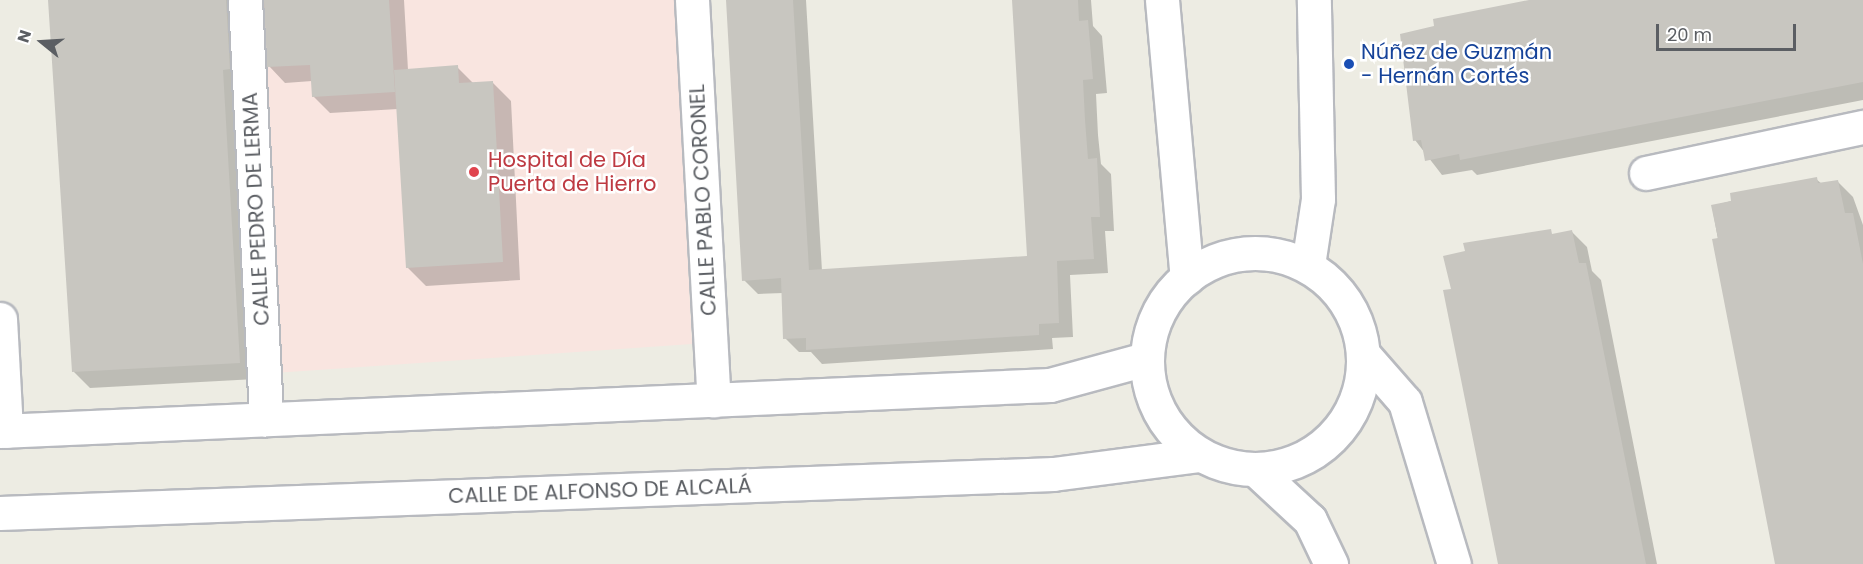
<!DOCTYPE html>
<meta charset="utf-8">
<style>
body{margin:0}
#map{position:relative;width:1863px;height:564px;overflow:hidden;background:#edece3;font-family:Poppins,sans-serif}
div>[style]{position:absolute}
.medical>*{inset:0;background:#f9e5e0}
.shadow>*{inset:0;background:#0003}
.building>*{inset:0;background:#c8c6c0}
.roads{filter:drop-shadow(2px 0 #b8babf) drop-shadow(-2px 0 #b8babf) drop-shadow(0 2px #b8babf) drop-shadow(0 -2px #b8babf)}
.street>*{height:33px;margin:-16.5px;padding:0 16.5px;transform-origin:16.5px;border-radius:16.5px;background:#fff}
.street>.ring{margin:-16.5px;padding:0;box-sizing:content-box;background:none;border:33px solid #fff;border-radius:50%}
.dots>*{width:16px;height:16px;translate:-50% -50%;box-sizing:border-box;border:3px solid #fff;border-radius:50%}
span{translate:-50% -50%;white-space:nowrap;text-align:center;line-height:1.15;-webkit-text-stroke:5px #fff;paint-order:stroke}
.transit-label{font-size:21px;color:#164399}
.left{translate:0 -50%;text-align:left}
.health-label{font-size:21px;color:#be3a42}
.street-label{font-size:21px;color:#5b5e63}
.north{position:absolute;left:12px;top:12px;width:60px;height:60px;-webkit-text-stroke:4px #fff;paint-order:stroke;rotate:288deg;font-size:16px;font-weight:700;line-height:24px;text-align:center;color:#5b5e63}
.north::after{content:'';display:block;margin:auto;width:21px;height:27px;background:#5b5e63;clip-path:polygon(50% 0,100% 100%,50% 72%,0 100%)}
.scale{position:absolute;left:1656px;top:24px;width:140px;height:27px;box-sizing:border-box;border:3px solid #5b5e63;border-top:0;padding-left:8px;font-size:18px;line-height:21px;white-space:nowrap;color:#5b5e63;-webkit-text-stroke:4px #fff;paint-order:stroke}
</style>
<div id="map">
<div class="medical">
<i style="clip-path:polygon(255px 0,675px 0,692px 344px,274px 373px)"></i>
</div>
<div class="shadow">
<i style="clip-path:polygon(51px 0,260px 0,256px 379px,90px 388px,74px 372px)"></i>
<i style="clip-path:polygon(263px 0,404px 0,408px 70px,457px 67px,474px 84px,492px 82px,511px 101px,520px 280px,426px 286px,407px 267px,398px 109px,330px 113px,313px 96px,312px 81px,285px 83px,269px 66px)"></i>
<i style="clip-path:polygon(727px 0,806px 0,822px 271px,1029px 257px,1013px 0,1091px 0,1093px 26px,1102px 36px,1107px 93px,1096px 94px,1098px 135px,1101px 164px,1111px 174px,1114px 231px,1105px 231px,1108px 273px,1070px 275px,1073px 337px,1052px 338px,1053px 349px,822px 364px,811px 352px,799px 352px,785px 338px,783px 293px,758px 294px,744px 280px)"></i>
<i style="clip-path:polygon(1540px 0,1863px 0,1863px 100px,1477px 175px,1472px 170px,1442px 175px,1415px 140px)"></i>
<i style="clip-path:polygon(1816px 179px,1822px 184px,1837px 181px,1853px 197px,1863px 225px,1863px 564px,1776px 564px,1712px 206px)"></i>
<i style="clip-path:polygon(1572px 232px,1587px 247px,1592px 271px,1601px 280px,1657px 564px,1499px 564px,1453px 291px)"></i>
</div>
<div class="building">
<i style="clip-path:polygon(48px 0,226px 0,230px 69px,223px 70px,240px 363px,72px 372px)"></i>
<i style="clip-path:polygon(264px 0,389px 0,395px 92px,312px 97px,310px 65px,267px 67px)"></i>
<i style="clip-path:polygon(726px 0,793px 0,809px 270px,1027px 256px,1012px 0,1078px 0,1079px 21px,1088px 20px,1093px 79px,1083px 80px,1085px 120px,1088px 159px,1097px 158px,1100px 217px,1091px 217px,1094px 259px,1057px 261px,1059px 323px,1039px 324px,1039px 335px,806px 350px,806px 338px,783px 339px,781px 278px,742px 281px)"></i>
<i style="clip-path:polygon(1529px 0,1863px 0,1863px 82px,1460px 160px,1459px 154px,1425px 161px,1421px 140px,1413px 141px,1400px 34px,1434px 26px,1433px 19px)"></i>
<i style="clip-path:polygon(458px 65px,459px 83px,493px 81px,503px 262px,406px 268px,394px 70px)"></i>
<i style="clip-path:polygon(1817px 177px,1818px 183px,1838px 180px,1845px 213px,1853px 213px,1863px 264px,1863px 564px,1775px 564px,1712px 239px,1718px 238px,1711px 205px,1731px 201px,1730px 193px)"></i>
<i style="clip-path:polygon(1551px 229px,1552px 234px,1572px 230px,1579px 263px,1586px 263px,1646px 564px,1498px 564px,1443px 290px,1451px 289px,1443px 256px,1465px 251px,1463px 243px)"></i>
</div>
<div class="roads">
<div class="street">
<i style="left:245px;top:0;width:420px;rotate:87.1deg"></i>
<i style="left:692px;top:0;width:401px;rotate:86.9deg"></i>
<i style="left:1162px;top:0;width:279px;rotate:84.9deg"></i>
<i style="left:1646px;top:173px;width:222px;rotate:-12deg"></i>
<i class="ring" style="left:1147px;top:253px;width:183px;height:183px"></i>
<i style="left:1308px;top:265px;width:67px;rotate:-81.4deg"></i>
<i style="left:1318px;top:199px;width:199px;rotate:-91.2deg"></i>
<i style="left:0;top:319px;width:112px;rotate:86.9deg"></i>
<i style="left:1364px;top:355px;width:62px;rotate:48.9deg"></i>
<i style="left:1405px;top:402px;width:169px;rotate:73.2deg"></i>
<i style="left:0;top:431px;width:1051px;rotate:-2.51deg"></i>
<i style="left:1050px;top:385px;width:99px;rotate:-15.2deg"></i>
<i style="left:1257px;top:471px;width:72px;rotate:42.8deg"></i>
<i style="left:1310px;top:520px;width:49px;rotate:64.5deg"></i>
<i style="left:0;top:513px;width:1054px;rotate:-2.12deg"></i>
<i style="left:1053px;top:474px;width:148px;rotate:-7.4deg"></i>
</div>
</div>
<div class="dots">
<i style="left:1349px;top:64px;background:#1a4fb4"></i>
<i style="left:474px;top:172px;background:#e0444e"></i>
</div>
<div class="transit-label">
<span class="left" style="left:1361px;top:64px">Núñez de Guzmán<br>- Hernán Cortés</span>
</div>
<div class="health-label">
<span class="left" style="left:488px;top:172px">Hospital de Día<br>Puerta de Hierro</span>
</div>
<div class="street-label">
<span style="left:703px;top:200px;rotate:-93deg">CALLE PABLO CORONEL</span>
<span style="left:256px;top:209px;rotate:-93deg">CALLE PEDRO DE LERMA</span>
<span style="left:600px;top:491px;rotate:-2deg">CALLE DE ALFONSO DE ALCALÁ</span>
</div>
<div class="north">N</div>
<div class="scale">20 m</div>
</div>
